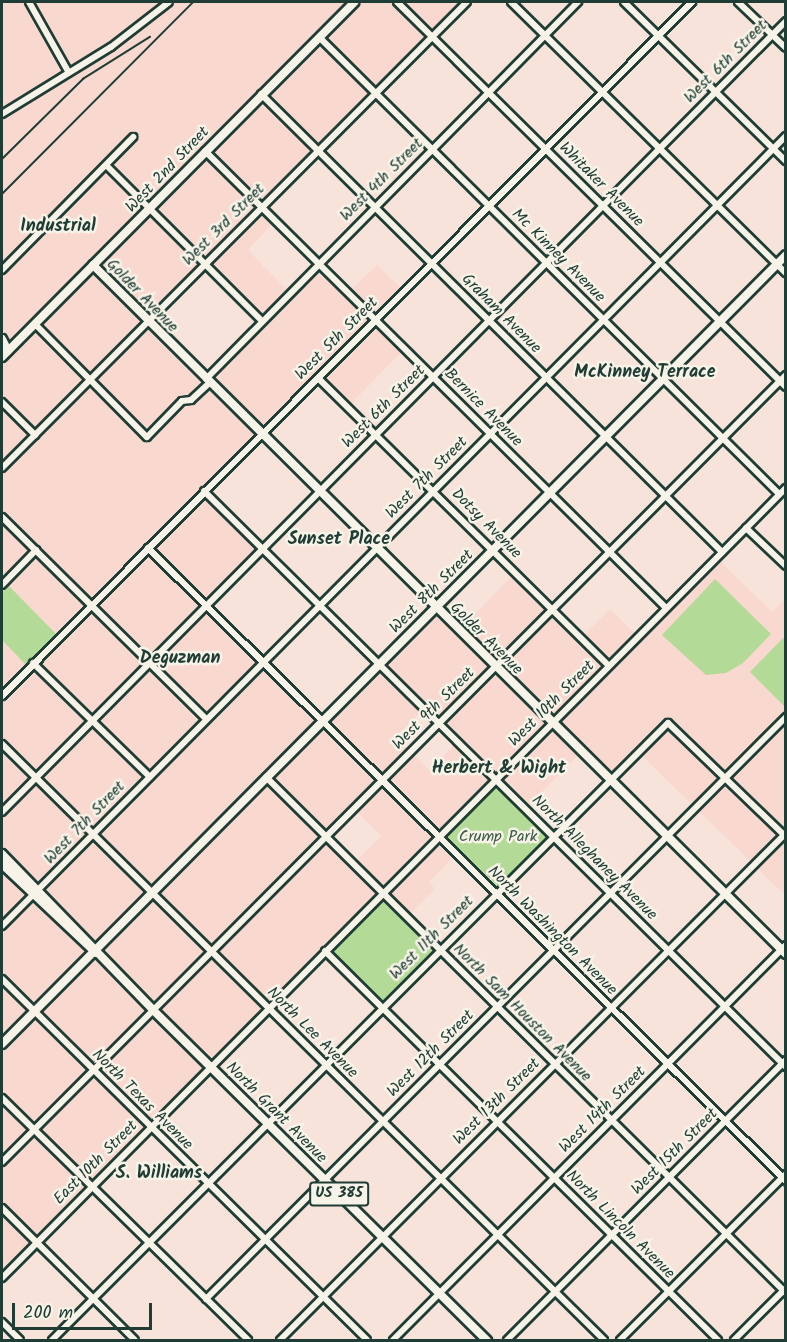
<!DOCTYPE html>
<style>
body{margin:0}
#map{position:relative;width:787px;height:1342px;overflow:hidden;background:#f8e3da;font-family:Kalam,sans-serif}
div>[style]{position:absolute}
.built>*{inset:0;background:#f9d8d0}
.green>*{inset:0;background:#b3da96}
.roads{filter:drop-shadow(2px 0 #1f3d34) drop-shadow(-2px 0 #1f3d34) drop-shadow(0 2px #1f3d34) drop-shadow(0 -2px #1f3d34)}
.minor>*{height:6px;margin:-3px;padding:0 3px;transform-origin:3px;border-radius:3px;background:#f7f3e8}
.major>*{height:8px;margin:-4px;padding:0 4px;transform-origin:4px;border-radius:4px;background:#f7f3e8}
.rail>*{height:1.5px;margin:-0.75px;padding:0 0.75px;transform-origin:0.75px;border-radius:0.75px;background:#1f3d34}
span{translate:-50% -50%;white-space:nowrap;text-align:center;line-height:1.15;-webkit-text-stroke:5px #f7f3e8;paint-order:stroke}
.shield-label span{padding:2px 4px;background:#f7f3e8;border:2px solid;border-radius:4px;-webkit-text-stroke-width:0}
.shield-label{font-size:15px;color:#1f3d34;font-weight:700}
.street-label{font-size:16px;color:#1f3d34}
.park-label{font-size:16px;color:#3d5c48}
.neighbourhood-label{font-size:18px;color:#1f3d34;font-weight:700}
.frame{position:absolute;inset:0;border:3px solid #1f3d34;pointer-events:none}
.scale{position:absolute;left:12px;top:1303px;width:140px;height:27px;box-sizing:border-box;border:3px solid #1f3d34;border-top:0;padding-left:8px;font-size:18px;line-height:21px;white-space:nowrap;color:#1f3d34;-webkit-text-stroke:4px #f7f3e8;paint-order:stroke}
</style>
<div id="map">
<div class="built">
<i style="clip-path:polygon(evenodd,2px 2px,473px 2px,431px 45px,373px 94px,261px 207px,275px 221px,248px 250px,289px 292px,318px 263px,348px 293px,377px 265px,404px 291px,375px 320px,404px 349px,348px 407px,318px 378px,262px 434px,205px 378px,261px 320px,204px 264px,146px 323px,258px 434px,201px 491px,257px 549px,204px 603px,322px 720px,435px 607px,459px 630px,515px 573px,581px 638px,610px 609px,638px 637px,609px 666px,613px 669px,721px 562px,772px 612px,785px 599px,785px 895px,638px 752px,612px 775px,586px 749px,595px 738px,525px 809px,496px 780px,438px 837px,456px 855px,429px 882px,435px 889px,406px 918px,382px 894px,2px 1278px,2px 2px,424px 709px,457px 742px,429px 770px,396px 737px,424px 709px,2px 2px,354px 809px,381px 836px,352px 865px,325px 837px,354px 809px)"></i>
</div>
<div class="green">
<i style="clip-path:polygon(715px 579px,771px 634px,743px 663px,726px 673px,706px 675px,662px 635px)"></i>
<i style="clip-path:polygon(9px 586px,58px 636px,27px 666px,2px 640px,2px 593px)"></i>
<i style="clip-path:polygon(783px 638px,786px 641px,785px 707px,750px 672px)"></i>
<i style="clip-path:polygon(497px 786px,549px 837px,499px 888px,447px 837px)"></i>
<i style="clip-path:polygon(383px 900px,435px 952px,385px 1003px,333px 952px)"></i>
</div>
<div class="roads">
<div class="minor">
<i style="left:29px;top:2px;width:81px;rotate:60.6deg"></i>
<i style="left:397px;top:2px;width:547px;rotate:44.7deg"></i>
<i style="left:511px;top:2px;width:386px;rotate:44.6deg"></i>
<i style="left:624px;top:2px;width:227px;rotate:44.5deg"></i>
<i style="left:738px;top:2px;width:66px;rotate:43.8deg"></i>
<i style="left:319px;top:37px;width:648px;rotate:44.81deg"></i>
<i style="left:261px;top:94px;width:650px;rotate:44.81deg"></i>
<i style="left:2px;top:114px;width:128px;rotate:-31.6deg"></i>
<i style="left:111px;top:47px;width:73px;rotate:-37.8deg"></i>
<i style="left:205px;top:151px;width:649px;rotate:44.75deg"></i>
<i style="left:106px;top:165px;width:219px;rotate:45deg"></i>
<i style="left:2px;top:270px;width:187px;rotate:-45.4deg"></i>
<i style="left:35px;top:324px;width:159px;rotate:45.3deg"></i>
<i style="left:147px;top:437px;width:50px;rotate:-45.8deg"></i>
<i style="left:182px;top:401px;width:9px;rotate:-6deg"></i>
<i style="left:191px;top:400px;width:25px;rotate:-43deg"></i>
<i style="left:318px;top:378px;width:409px;rotate:44.7deg"></i>
<i style="left:206px;top:379px;width:530px;rotate:-45.38deg"></i>
<i style="left:2px;top:402px;width:47px;rotate:45deg"></i>
<i style="left:2px;top:468px;width:658px;rotate:-45.06deg"></i>
<i style="left:204px;top:491px;width:819px;rotate:44.7deg"></i>
<i style="left:2px;top:517px;width:287px;rotate:44.7deg"></i>
<i style="left:746px;top:528px;width:55px;rotate:43.5deg"></i>
<i style="left:148px;top:548px;width:899px;rotate:44.77deg"></i>
<i style="left:2px;top:585px;width:49px;rotate:-45.8deg"></i>
<i style="left:33px;top:663px;width:163px;rotate:44.3deg"></i>
<i style="left:2px;top:696px;width:979px;rotate:-45.17deg"></i>
<i style="left:2px;top:744px;width:847px;rotate:44.71deg"></i>
<i style="left:266px;top:777px;width:733px;rotate:44.78deg"></i>
<i style="left:2px;top:812px;width:1114px;rotate:-45.25deg"></i>
<i style="left:2px;top:926px;width:1113px;rotate:-45.22deg"></i>
<i style="left:325px;top:951px;width:553px;rotate:44.71deg"></i>
<i style="left:2px;top:979px;width:513px;rotate:44.68deg"></i>
<i style="left:2px;top:1098px;width:345px;rotate:44.5deg"></i>
<i style="left:2px;top:1162px;width:1111px;rotate:-45.11deg"></i>
<i style="left:2px;top:1208px;width:187px;rotate:44.8deg"></i>
<i style="left:2px;top:1278px;width:1113px;rotate:-45.22deg"></i>
<i style="left:206px;top:1299px;width:822px;rotate:-45.1deg"></i>
<i style="left:2px;top:1322px;width:25px;rotate:45deg"></i>
<i style="left:52px;top:1340px;width:872px;rotate:-45.05deg"></i>
<i style="left:668px;top:723px;width:164px;rotate:44deg"></i>
<i style="left:280px;top:1340px;width:713px;rotate:-45.06deg"></i>
<i style="left:393px;top:1340px;width:557px;rotate:-45.15deg"></i>
<i style="left:507px;top:1340px;width:395px;rotate:-45.1deg"></i>
<i style="left:620px;top:1340px;width:235px;rotate:-45deg"></i>
<i style="left:734px;top:1340px;width:71px;rotate:-45deg"></i>
</div>
<div class="major">
<i style="left:93px;top:265px;width:977px;rotate:44.83deg"></i>
<i style="left:2px;top:339px;width:13px;rotate:63deg"></i>
<i style="left:2px;top:357px;width:500px;rotate:-45.2deg"></i>
<i style="left:2px;top:854px;width:217px;rotate:45.9deg"></i>
<i style="left:153px;top:1010px;width:470px;rotate:44.7deg"></i>
<i style="left:2px;top:864px;width:129px;rotate:43.4deg"></i>
<i style="left:2px;top:1044px;width:1112px;rotate:-45.18deg"></i>
</div>
</div>
<div class="rail">
<i style="left:2px;top:159px;width:114px;rotate:-44.6deg"></i>
<i style="left:83px;top:79px;width:79px;rotate:-32.1deg"></i>
<i style="left:2px;top:194px;width:271px;rotate:-45.1deg"></i>
</div>
<div class="shield-label">
<span style="left:339px;top:1194px">US 385</span>
</div>
<div class="street-label">
<span style="left:726px;top:62px;rotate:-45deg">West 6th Street</span>
<span style="left:168px;top:170px;rotate:-46deg">West 2nd Street</span>
<span style="left:382px;top:180px;rotate:-45deg">West 4th Street</span>
<span style="left:601px;top:185px;rotate:45deg">Whitaker Avenue</span>
<span style="left:224px;top:225px;rotate:-45deg">West 3rd Street</span>
<span style="left:558px;top:256px;rotate:45deg">Mc Kinney Avenue</span>
<span style="left:142px;top:296px;rotate:46deg">Golder Avenue</span>
<span style="left:501px;top:314px;rotate:45deg">Graham Avenue</span>
<span style="left:337px;top:339px;rotate:-45deg">West 5th Street</span>
<span style="left:384px;top:407px;rotate:-45deg">West 6th Street</span>
<span style="left:483px;top:408px;rotate:45deg">Bernice Avenue</span>
<span style="left:427px;top:478px;rotate:-45deg">West 7th Street</span>
<span style="left:486px;top:524px;rotate:45deg">Dotsy Avenue</span>
<span style="left:432px;top:592px;rotate:-45deg">West 8th Street</span>
<span style="left:486px;top:639px;rotate:45deg">Golder Avenue</span>
<span style="left:552px;top:704px;rotate:-45deg">West 10th Street</span>
<span style="left:434px;top:709px;rotate:-45deg">West 9th Street</span>
<span style="left:85px;top:823px;rotate:-46deg">West 7th Street</span>
<span style="left:594px;top:858px;rotate:45deg">North Alleghaney Avenue</span>
<span style="left:552px;top:931px;rotate:45deg">North Washington Avenue</span>
<span style="left:432px;top:938px;rotate:-45deg">West 11th Street</span>
<span style="left:522px;top:1013px;rotate:45deg">North Sam Houston Avenue</span>
<span style="left:312px;top:1033px;rotate:45deg">North Lee Avenue</span>
<span style="left:431px;top:1054px;rotate:-45deg">West 12th Street</span>
<span style="left:142px;top:1100px;rotate:45deg">North Texas Avenue</span>
<span style="left:497px;top:1102px;rotate:-45deg">West 13th Street</span>
<span style="left:603px;top:1110px;rotate:-45deg">West 14th Street</span>
<span style="left:276px;top:1113px;rotate:45deg">North Grant Avenue</span>
<span style="left:675px;top:1152px;rotate:-45deg">West 15th Street</span>
<span style="left:96px;top:1163px;rotate:-45deg">East 10th Street</span>
<span style="left:620px;top:1225px;rotate:45deg">North Lincoln Avenue</span>
</div>
<div class="park-label">
<span style="left:498px;top:837px">Crump Park</span>
</div>
<div class="neighbourhood-label">
<span style="left:58px;top:227px">Industrial</span>
<span style="left:645px;top:373px">McKinney Terrace</span>
<span style="left:339px;top:540px">Sunset Place</span>
<span style="left:180px;top:659px">Deguzman</span>
<span style="left:499px;top:769px">Herbert &amp; Wight</span>
<span style="left:159px;top:1174px">S. Williams</span>
</div>
<div class="frame"></div>
<div class="scale">200 m</div>
</div>
